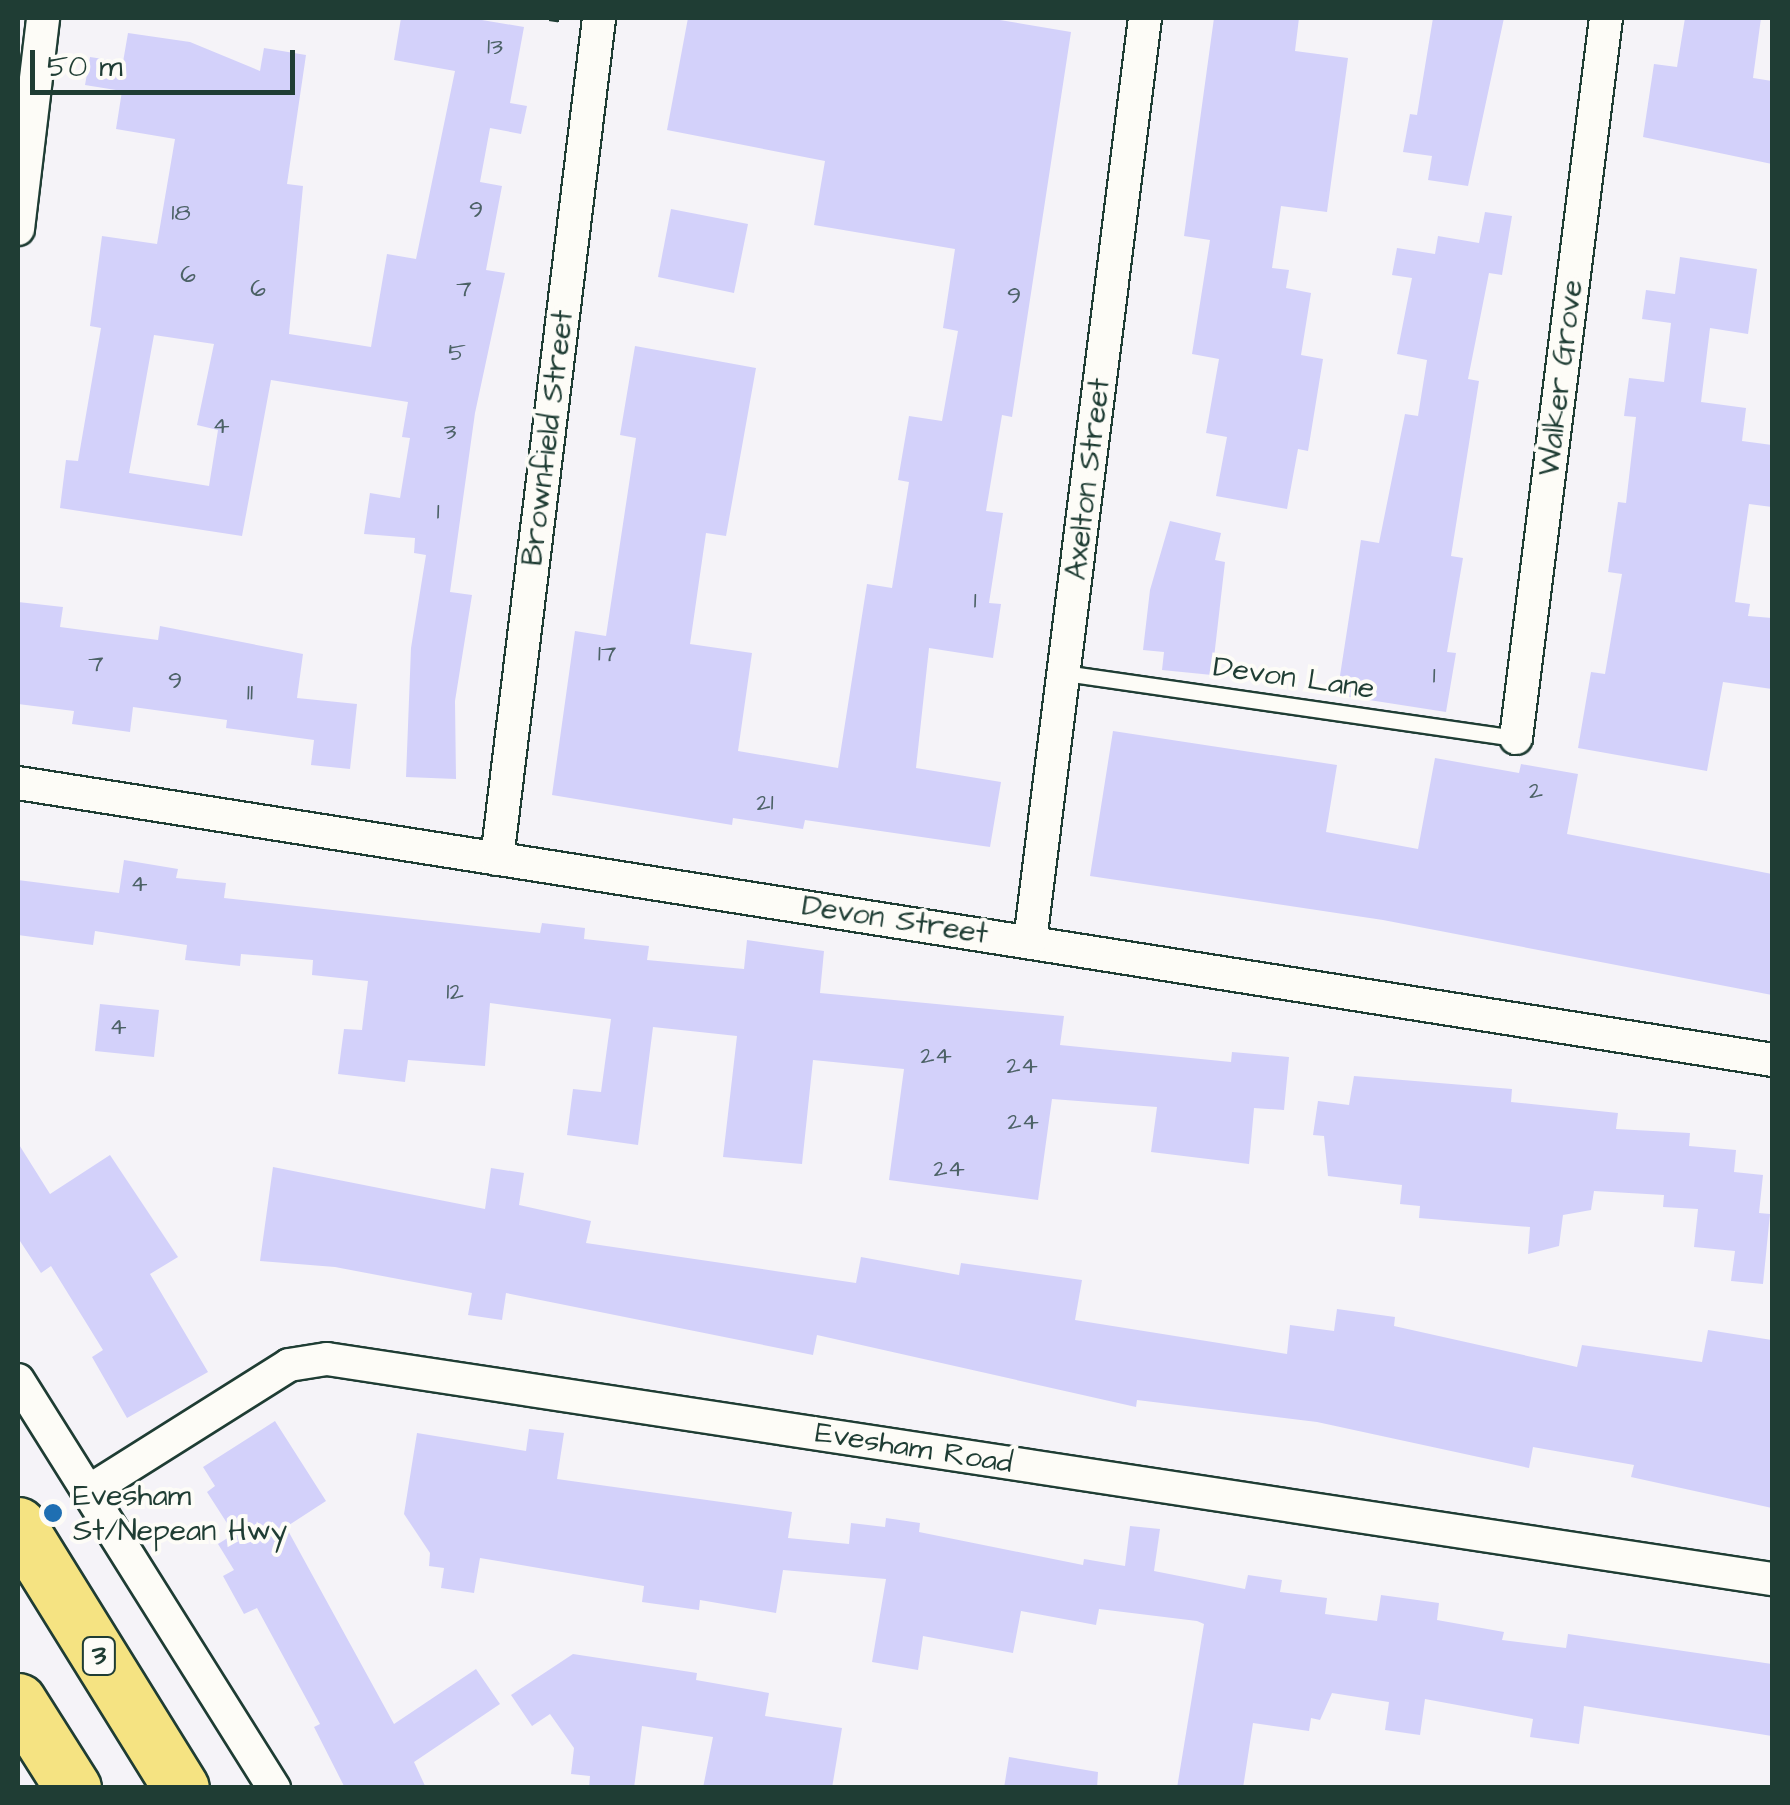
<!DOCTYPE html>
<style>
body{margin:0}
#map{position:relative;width:1790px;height:1805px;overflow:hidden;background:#f5f3f8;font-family:"Architects Daughter",sans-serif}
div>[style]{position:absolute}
.building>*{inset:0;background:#d3d1fa}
.path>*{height:6px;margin-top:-3px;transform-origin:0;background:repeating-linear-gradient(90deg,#1f3d34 0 10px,transparent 0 18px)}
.roads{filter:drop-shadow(2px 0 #1f3d34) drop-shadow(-2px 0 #1f3d34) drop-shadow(0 2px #1f3d34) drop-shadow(0 -2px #1f3d34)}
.lane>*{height:15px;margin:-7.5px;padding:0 7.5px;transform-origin:7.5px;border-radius:7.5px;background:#fdfcf7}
.street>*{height:32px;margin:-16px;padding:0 16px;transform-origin:16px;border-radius:16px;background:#fdfcf7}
.highway>*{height:55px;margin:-27.5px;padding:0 27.5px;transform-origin:27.5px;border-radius:27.5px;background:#f5e382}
.dots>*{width:28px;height:28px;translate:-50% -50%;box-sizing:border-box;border:5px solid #fdfcf7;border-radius:50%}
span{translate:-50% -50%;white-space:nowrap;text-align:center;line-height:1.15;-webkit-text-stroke:8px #fdfcf7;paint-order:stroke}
.number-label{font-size:25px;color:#4c6266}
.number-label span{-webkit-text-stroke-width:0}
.shield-label span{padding:2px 8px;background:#fdfcf7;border:2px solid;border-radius:8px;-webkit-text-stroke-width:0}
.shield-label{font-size:28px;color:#1f3d34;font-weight:700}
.street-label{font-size:30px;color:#1f3d34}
.poi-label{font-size:30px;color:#1f3d34}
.left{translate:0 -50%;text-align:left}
.frame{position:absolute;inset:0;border:20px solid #1f3d34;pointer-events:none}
.scale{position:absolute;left:30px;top:50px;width:265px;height:45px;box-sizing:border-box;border:5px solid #1f3d34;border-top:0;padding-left:12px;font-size:30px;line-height:35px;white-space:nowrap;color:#1f3d34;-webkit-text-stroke:8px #fdfcf7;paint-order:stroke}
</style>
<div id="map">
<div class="building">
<i style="clip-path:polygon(evenodd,401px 18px,470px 18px,524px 27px,510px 103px,527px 106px,521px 134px,490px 128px,480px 182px,502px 186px,486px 270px,505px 273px,475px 413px,450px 592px,472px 595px,455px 701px,456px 779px,406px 777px,411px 648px,426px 555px,414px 553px,415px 538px,364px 534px,370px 493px,400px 498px,410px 438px,402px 437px,408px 402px,271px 380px,242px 536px,60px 508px,66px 460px,78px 461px,101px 328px,90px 326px,102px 236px,157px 244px,175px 139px,116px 129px,122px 91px,85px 85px,90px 57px,123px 62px,128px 33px,190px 42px,260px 71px,264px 48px,306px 55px,287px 184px,303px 186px,289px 334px,371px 347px,387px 254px,416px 259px,455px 71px,394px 60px,401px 18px,154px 335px,214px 344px,197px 425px,218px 430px,209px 486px,129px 473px,154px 335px)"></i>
<i style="clip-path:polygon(688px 18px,988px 18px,1071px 32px,1012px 417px,1002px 415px,986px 511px,1003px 513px,989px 603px,1001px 604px,993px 658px,929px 648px,916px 768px,1001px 782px,990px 847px,805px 820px,803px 829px,733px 818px,732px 825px,552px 795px,575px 631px,606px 636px,636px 438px,620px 435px,635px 346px,756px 368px,726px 536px,706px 533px,690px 644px,752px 653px,738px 751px,838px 768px,867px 584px,892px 588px,909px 482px,898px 480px,909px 416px,942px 421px,958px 331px,943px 328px,955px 249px,814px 225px,825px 161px,667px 130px)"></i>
<i style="clip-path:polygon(1214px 18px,1299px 18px,1295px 51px,1348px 58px,1327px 212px,1281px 206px,1272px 268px,1289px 270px,1286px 288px,1311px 293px,1301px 355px,1323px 359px,1308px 451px,1298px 449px,1287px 509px,1216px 496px,1227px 437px,1206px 433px,1219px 359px,1192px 354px,1210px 240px,1184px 236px)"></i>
<i style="clip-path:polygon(1433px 18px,1504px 18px,1468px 186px,1428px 180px,1432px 156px,1403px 152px,1410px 114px,1417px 115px)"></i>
<i style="clip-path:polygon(1685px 18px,1761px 18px,1753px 78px,1772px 81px,1772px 164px,1643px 137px,1654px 64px,1677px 67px)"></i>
<i style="clip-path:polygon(671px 209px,748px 224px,734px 293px,658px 277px)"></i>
<i style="clip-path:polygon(1485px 212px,1512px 216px,1502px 275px,1489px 273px,1468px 379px,1479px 381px,1451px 556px,1463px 558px,1447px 652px,1456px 653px,1446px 712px,1337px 695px,1361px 540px,1379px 543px,1405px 414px,1418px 416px,1427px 360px,1397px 354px,1412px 278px,1392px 275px,1397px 248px,1435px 254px,1438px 236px,1479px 243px)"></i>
<i style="clip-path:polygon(1680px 257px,1757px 269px,1748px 334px,1710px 328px,1701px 402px,1746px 408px,1742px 441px,1772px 445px,1772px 507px,1749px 504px,1735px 602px,1750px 604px,1748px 616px,1772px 618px,1772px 689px,1723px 682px,1707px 771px,1578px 748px,1591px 672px,1605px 674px,1622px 574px,1608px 572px,1618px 502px,1626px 503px,1636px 417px,1624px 416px,1629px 378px,1664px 382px,1671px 323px,1642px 319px,1646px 290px,1675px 294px)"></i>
<i style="clip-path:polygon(1170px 521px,1221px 533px,1215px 560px,1225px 562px,1212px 675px,1162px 670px,1164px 652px,1143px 650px,1150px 590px)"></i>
<i style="clip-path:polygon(18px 602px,63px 607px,60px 627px,158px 640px,160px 626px,303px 654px,297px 698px,357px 704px,350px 769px,311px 765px,314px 740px,226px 728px,227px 720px,133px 707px,130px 732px,72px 724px,74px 711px,18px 704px)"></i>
<i style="clip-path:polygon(1113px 731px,1337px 765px,1326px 832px,1418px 849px,1435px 758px,1519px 773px,1521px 764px,1578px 774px,1567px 834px,1772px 874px,1772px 995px,1383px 920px,1090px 876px)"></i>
<i style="clip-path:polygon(124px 860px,178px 869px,176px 878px,226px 883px,224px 898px,540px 933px,542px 923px,585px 928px,584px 939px,649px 946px,647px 960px,744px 969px,747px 940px,824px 951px,820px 993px,1064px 1016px,1060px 1045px,1231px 1062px,1232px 1052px,1289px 1057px,1284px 1110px,1254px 1108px,1249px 1164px,1151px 1152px,1157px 1107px,1052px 1099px,1038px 1200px,889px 1180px,904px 1069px,813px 1060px,802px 1164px,723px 1157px,737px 1036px,653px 1027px,638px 1145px,567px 1135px,573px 1089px,601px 1092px,611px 1019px,490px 1003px,485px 1066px,408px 1060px,405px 1082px,338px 1074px,344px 1029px,362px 1030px,368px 981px,312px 975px,313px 960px,241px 954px,240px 966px,185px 960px,187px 945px,95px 931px,93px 945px,18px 935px,18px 880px,119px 893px)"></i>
<i style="clip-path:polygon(100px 1004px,159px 1010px,154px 1057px,95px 1051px)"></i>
<i style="clip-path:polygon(1354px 1076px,1512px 1089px,1511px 1102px,1618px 1113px,1616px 1129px,1690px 1133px,1689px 1146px,1736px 1150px,1734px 1172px,1763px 1175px,1759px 1213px,1770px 1214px,1763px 1284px,1731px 1281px,1735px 1251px,1694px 1247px,1698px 1209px,1663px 1207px,1664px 1195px,1594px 1191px,1591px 1210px,1563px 1215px,1559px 1246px,1528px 1254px,1530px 1227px,1419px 1218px,1420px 1206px,1400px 1204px,1402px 1185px,1328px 1176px,1324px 1136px,1313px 1135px,1318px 1101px,1349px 1105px)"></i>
<i style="clip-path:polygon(18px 1143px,50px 1194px,110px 1155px,178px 1257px,150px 1274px,208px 1372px,127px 1418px,92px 1357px,103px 1350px,51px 1266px,41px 1273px,18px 1238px)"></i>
<i style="clip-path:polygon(273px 1167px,485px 1209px,491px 1168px,524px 1173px,519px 1205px,591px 1221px,586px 1243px,856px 1283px,861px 1257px,959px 1275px,961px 1263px,1082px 1280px,1075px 1320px,1287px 1354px,1290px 1325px,1334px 1331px,1337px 1309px,1395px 1317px,1394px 1326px,1577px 1367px,1582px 1345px,1702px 1362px,1708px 1330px,1772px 1340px,1772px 1508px,1631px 1477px,1634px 1465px,1533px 1447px,1529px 1468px,1317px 1422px,1137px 1400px,1136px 1407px,817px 1335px,813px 1355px,506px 1293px,502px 1320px,468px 1315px,472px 1293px,335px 1267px,260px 1261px)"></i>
<i style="clip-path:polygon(275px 1421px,326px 1501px,286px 1527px,394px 1724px,476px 1669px,500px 1704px,414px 1762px,426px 1788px,345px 1788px,314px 1727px,320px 1724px,257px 1608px,244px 1614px,223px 1576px,234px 1570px,218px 1544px,234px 1534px,207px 1492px,215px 1486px,203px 1467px)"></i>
<i style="clip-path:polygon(529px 1429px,564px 1433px,557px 1479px,792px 1512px,788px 1538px,849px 1544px,851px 1523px,885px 1527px,886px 1518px,920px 1523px,919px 1532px,1083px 1565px,1084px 1559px,1125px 1566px,1130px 1526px,1160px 1529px,1154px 1571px,1245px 1589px,1248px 1575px,1282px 1580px,1280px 1592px,1327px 1598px,1325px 1614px,1377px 1621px,1381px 1595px,1439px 1603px,1437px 1620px,1504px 1632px,1502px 1640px,1566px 1648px,1568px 1634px,1772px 1664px,1772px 1736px,1584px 1706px,1579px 1744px,1530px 1737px,1533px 1719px,1425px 1699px,1420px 1735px,1385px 1730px,1389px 1702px,1332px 1693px,1320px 1720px,1311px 1718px,1309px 1731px,1253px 1723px,1243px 1788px,1177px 1788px,1204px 1624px,1197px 1621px,1099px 1609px,1096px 1625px,1021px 1611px,1013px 1653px,923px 1636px,918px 1670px,872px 1662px,886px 1579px,783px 1570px,776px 1613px,700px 1600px,699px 1610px,642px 1602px,644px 1586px,480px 1558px,474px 1593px,441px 1588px,444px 1568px,429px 1566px,430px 1553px,404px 1514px,417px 1433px,526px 1451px)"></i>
<i style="clip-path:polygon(573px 1654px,697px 1673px,696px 1680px,769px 1693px,765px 1716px,842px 1728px,832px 1788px,703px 1788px,713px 1737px,642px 1726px,634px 1788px,589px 1788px,590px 1776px,571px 1774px,574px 1748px,550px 1714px,532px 1726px,511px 1695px)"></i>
<i style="clip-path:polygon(1009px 1757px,1098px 1772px,1097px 1788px,1004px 1788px)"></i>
</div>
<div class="path">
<i style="left:549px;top:18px;width:12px;rotate:9deg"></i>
</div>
<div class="roads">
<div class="lane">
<i style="left:1064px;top:673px;width:457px;rotate:8.2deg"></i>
</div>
<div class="street">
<i style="left:18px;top:229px;width:212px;rotate:-83.2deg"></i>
<i style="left:1516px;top:738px;width:726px;rotate:-82.87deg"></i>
<i style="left:18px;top:783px;width:1776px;rotate:8.97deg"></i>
<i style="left:497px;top:859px;width:847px;rotate:-83.08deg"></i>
<i style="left:1030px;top:941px;width:930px;rotate:-82.9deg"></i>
<i style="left:18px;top:1380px;width:482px;rotate:57.9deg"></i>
<i style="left:89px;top:1491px;width:236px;rotate:-32.2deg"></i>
<i style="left:289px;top:1365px;width:38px;rotate:-9deg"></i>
<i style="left:327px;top:1359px;width:1462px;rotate:8.66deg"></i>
</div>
<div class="highway">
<i style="left:18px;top:1525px;width:309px;rotate:58.2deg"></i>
<i style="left:18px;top:1701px;width:103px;rotate:57.7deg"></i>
</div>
</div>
<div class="dots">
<i style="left:53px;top:1513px;background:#1f6fb2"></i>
</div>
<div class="number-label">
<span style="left:495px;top:47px">13</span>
<span style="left:476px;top:210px">9</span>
<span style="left:181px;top:213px">18</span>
<span style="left:188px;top:275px">6</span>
<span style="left:258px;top:289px">6</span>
<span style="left:464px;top:289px">7</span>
<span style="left:1014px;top:296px">9</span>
<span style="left:457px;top:353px">5</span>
<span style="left:221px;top:426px">4</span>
<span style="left:450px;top:432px">3</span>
<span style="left:438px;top:512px">1</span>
<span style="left:975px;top:601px">1</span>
<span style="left:607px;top:654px">17</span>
<span style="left:96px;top:664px">7</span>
<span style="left:1434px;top:676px">1</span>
<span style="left:175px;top:681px">9</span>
<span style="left:250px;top:693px">11</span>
<span style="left:1536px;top:791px">2</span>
<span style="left:765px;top:803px">21</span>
<span style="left:139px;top:884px">4</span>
<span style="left:455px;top:992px">12</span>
<span style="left:118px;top:1027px">4</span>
<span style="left:936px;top:1056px">24</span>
<span style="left:1022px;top:1066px">24</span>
<span style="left:1023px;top:1122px">24</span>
<span style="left:949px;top:1169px">24</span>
</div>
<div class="shield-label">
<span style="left:99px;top:1656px">3</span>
</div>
<div class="street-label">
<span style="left:1561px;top:378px;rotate:-83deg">Walker Grove</span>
<span style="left:548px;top:438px;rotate:-83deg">Brownfield Street</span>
<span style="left:1088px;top:479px;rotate:-83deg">Axelton Street</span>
<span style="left:1294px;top:678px;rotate:8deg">Devon Lane</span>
<span style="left:895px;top:920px;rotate:9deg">Devon Street</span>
<span style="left:914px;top:1448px;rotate:9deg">Evesham Road</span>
</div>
<div class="poi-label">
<span class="left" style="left:73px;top:1513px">Evesham<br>St/Nepean Hwy</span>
</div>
<div class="frame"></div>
<div class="scale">50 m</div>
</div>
